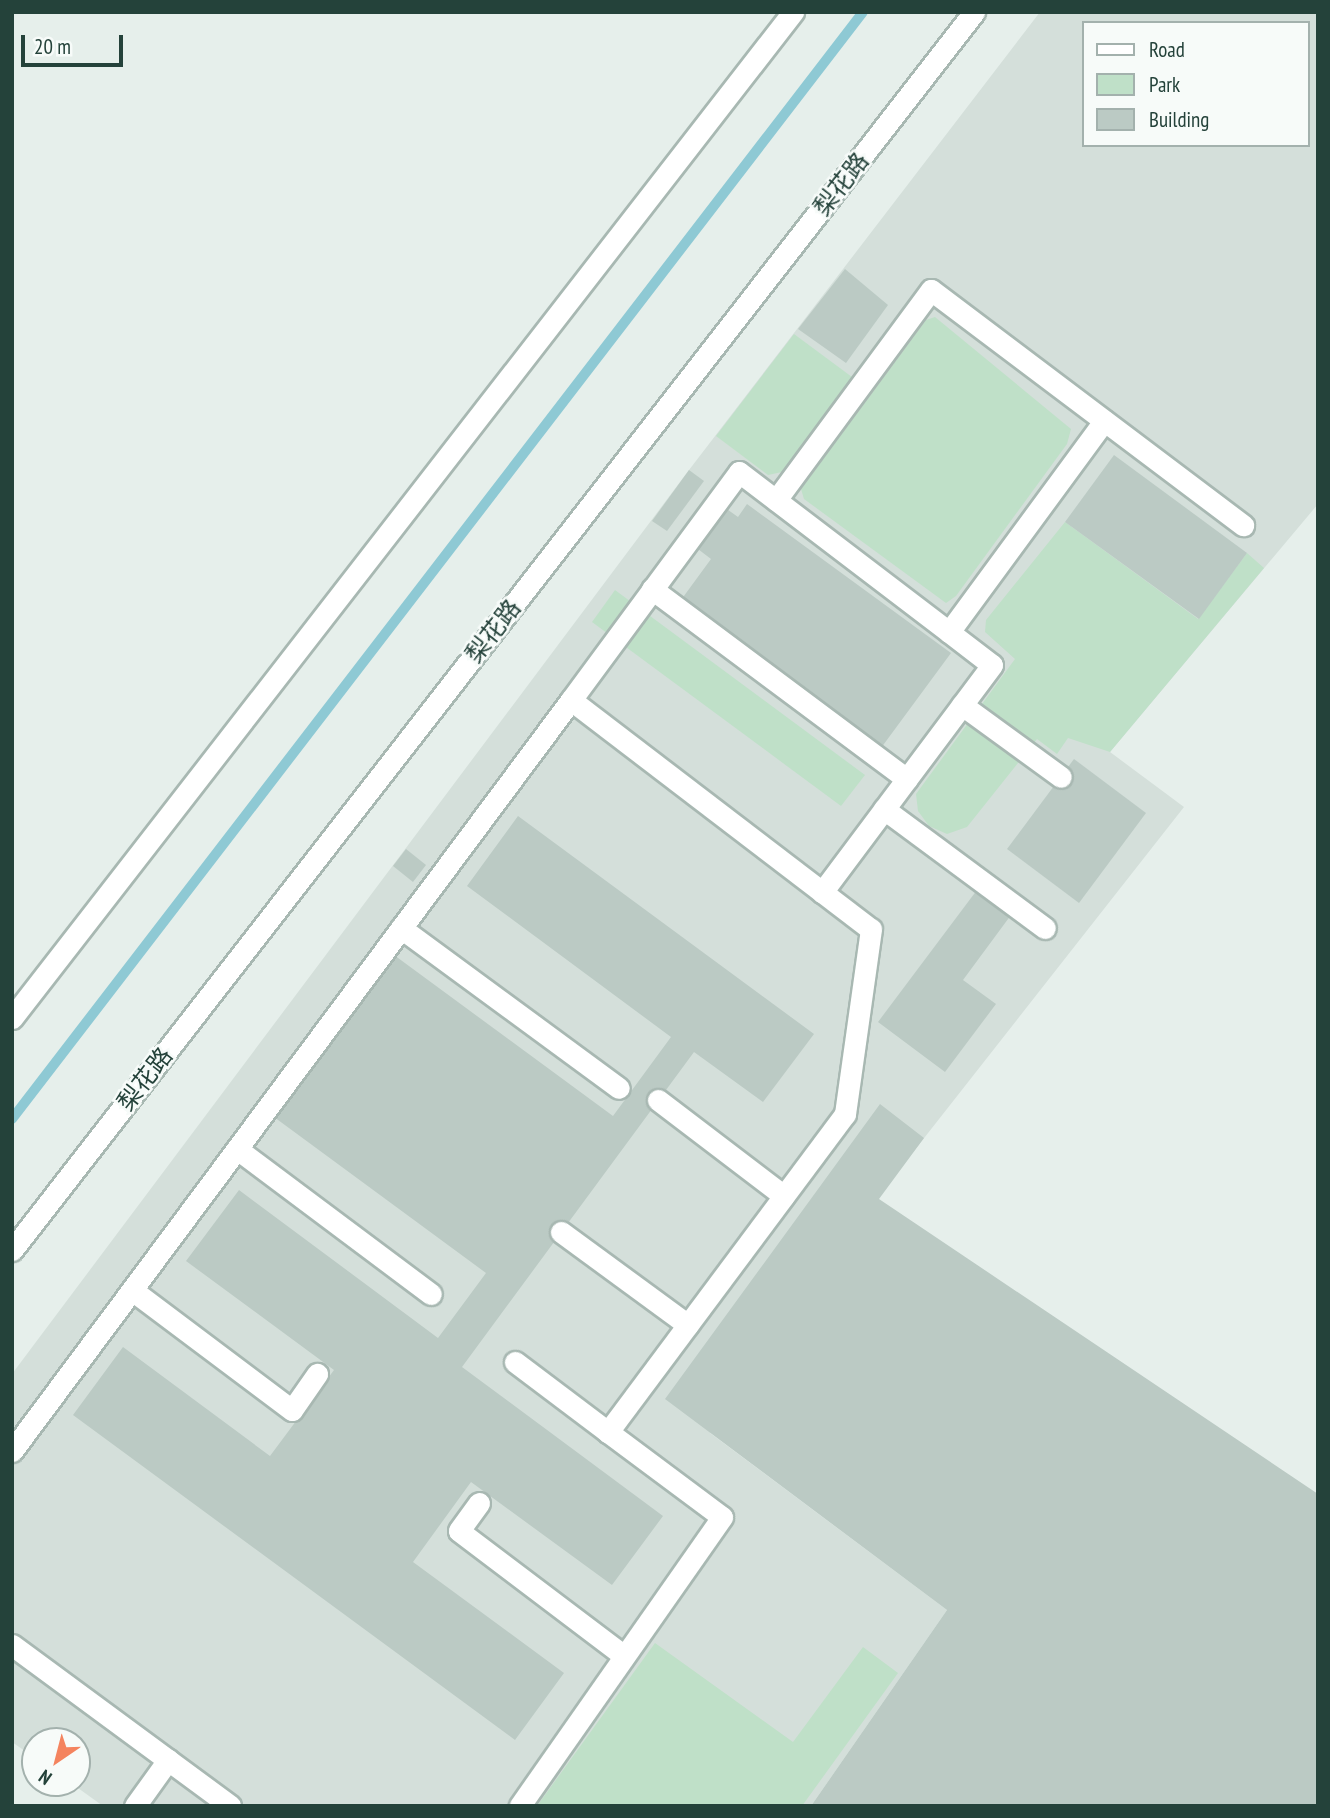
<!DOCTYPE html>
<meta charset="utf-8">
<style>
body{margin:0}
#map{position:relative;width:1330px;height:1818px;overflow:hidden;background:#e6efeb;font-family:"PT Sans Narrow","Noto Sans SC",sans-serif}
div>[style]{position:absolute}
.built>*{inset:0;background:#d4dfda}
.green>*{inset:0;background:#bfe0c8}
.stream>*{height:10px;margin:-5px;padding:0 5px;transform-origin:5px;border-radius:5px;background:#8ec9d4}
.building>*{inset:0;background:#bbcac4}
.roads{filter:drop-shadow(2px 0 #a8b8b2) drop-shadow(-2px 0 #a8b8b2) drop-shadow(0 2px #a8b8b2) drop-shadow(0 -2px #a8b8b2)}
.minor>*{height:21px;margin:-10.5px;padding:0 10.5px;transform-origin:10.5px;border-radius:10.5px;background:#fff}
span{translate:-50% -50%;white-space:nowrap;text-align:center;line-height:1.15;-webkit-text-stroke:5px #f7fbf9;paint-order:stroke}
.street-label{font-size:24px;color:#24423a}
.frame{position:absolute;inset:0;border:14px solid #24423a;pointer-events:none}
.legend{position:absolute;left:1082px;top:21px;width:228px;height:126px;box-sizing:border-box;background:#f7fbf9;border:2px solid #a3b1ad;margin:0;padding:9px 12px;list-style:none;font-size:21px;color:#24423a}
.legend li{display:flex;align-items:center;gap:14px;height:35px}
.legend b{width:35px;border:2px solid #a3b1ad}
.north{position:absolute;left:21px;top:1727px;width:70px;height:70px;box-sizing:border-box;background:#f7fbf9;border:2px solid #a3b1ad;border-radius:50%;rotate:215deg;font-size:19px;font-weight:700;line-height:28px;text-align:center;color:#24423a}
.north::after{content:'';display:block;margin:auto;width:24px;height:32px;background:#f4845f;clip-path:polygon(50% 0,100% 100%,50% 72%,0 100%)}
.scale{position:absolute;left:21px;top:35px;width:102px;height:32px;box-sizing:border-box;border:4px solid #24423a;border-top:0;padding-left:9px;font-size:21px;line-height:24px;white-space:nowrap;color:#24423a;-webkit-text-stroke:5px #f7fbf9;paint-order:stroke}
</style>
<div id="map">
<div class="built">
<i style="clip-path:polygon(evenodd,1040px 12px,1318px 12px,1318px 504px,1110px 752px,1184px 807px,877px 1198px,710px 1433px,947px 1610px,811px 1806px,103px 1806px,71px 1783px,77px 1783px,77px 1741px,35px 1741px,35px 1758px,12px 1742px,12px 1374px,689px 470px,1040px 12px,1083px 23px,1307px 23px,1307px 145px,1083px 145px,1083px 23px)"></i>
</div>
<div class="green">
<i style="clip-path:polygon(935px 317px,1071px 429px,1067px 444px,956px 596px,946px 603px,804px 499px,801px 489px,926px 320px)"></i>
<i style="clip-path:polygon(794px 334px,852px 377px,782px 472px,768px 475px,716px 436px)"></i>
<i style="clip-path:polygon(1065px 522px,1198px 619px,1247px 553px,1264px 568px,1110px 752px,1068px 738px,1057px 754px,1037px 739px,967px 827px,947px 834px,929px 826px,918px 811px,916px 794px,1015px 659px,985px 632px,986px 620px)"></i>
<i style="clip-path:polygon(615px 590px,865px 775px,841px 806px,592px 622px)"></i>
<i style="clip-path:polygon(655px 1643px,793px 1742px,863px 1647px,898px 1673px,802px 1806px,537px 1806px)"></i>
</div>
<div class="stream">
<i style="left:12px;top:1119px;width:1396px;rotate:-52.45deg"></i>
</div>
<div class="building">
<i style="clip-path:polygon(845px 269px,888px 305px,846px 363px,798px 329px)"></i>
<i style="clip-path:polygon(1114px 455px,1247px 553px,1199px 619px,1065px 522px)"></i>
<i style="clip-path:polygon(689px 470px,704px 481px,667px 531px,652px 521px)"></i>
<i style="clip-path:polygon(747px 504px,951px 653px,881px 748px,681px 600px,711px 559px,694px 546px,724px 507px,738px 517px)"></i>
<i style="clip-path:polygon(1074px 759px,1146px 813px,1079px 903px,1007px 849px)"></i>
<i style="clip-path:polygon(518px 816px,814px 1034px,763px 1102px,694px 1052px,462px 1367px,663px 1516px,612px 1585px,471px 1482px,413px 1562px,564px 1673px,515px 1740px,73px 1415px,123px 1347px,270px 1456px,334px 1370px,186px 1261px,239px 1190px,438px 1338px,486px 1273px,274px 1117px,394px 955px,613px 1116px,671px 1037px,467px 886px)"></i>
<i style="clip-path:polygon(406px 849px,426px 865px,413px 882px,393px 866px)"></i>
<i style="clip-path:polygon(977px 890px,1011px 915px,963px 980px,996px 1004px,945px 1072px,878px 1022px)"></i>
<i style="clip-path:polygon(880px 1104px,924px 1138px,879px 1199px,1318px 1494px,1318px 1806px,811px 1806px,947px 1610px,665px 1399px)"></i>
</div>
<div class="roads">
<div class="minor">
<i style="left:776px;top:500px;width:261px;rotate:-53.6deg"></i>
<i style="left:931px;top:290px;width:391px;rotate:37deg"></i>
<i style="left:652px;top:589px;width:318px;rotate:36.7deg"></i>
<i style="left:949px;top:632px;width:262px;rotate:-53.7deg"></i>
<i style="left:571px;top:700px;width:283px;rotate:-53.6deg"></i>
<i style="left:739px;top:472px;width:264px;rotate:37.3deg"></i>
<i style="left:949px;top:632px;width:54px;rotate:37.5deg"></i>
<i style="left:992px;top:665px;width:284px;rotate:126.8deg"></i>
<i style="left:962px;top:705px;width:122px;rotate:36deg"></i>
<i style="left:884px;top:809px;width:200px;rotate:36.5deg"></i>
<i style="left:401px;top:928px;width:270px;rotate:36.3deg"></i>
<i style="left:12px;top:1018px;width:1274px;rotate:-52.18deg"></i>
<i style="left:658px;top:1100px;width:158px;rotate:37.3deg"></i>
<i style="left:237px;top:1149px;width:242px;rotate:36.8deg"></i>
<i style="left:561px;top:1232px;width:157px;rotate:36.2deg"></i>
<i style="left:12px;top:1250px;width:1568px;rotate:-52.15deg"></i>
<i style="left:132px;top:1290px;width:200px;rotate:36.9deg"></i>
<i style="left:292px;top:1410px;width:44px;rotate:-55.2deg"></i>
<i style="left:515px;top:1362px;width:116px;rotate:37deg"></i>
<i style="left:12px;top:1451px;width:936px;rotate:-53.34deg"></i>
<i style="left:571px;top:700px;width:377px;rotate:37.4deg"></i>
<i style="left:871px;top:929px;width:187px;rotate:98deg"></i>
<i style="left:845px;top:1114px;width:397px;rotate:126.7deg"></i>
<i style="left:608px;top:1432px;width:142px;rotate:36.7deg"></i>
<i style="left:722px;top:1517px;width:353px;rotate:125deg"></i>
<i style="left:479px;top:1503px;width:34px;rotate:126deg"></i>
<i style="left:459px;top:1531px;width:207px;rotate:37.1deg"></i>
<i style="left:12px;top:1645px;width:271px;rotate:36.4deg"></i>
<i style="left:135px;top:1806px;width:57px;rotate:-54.3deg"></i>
</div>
</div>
<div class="street-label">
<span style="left:841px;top:184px;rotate:-52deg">梨花路</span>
<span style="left:493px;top:631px;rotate:-52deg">梨花路</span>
<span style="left:145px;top:1079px;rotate:-52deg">梨花路</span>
</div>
<div class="frame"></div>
<ul class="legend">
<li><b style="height:9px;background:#fff"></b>Road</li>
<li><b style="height:19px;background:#bfe0c8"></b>Park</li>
<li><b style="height:19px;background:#bbcac4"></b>Building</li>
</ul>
<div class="north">N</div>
<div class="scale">20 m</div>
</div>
